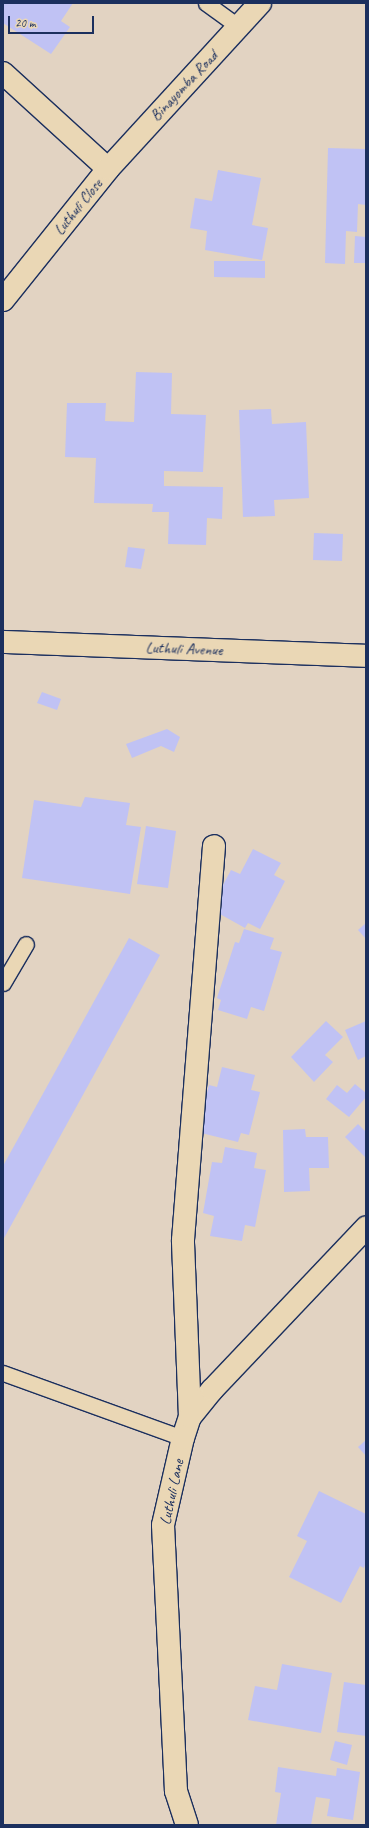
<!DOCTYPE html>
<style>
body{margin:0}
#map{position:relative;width:369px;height:1828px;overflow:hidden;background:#e2d3c2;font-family:Caveat,sans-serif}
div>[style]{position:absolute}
.building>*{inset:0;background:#c0c2f4}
.roads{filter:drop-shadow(1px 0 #1b2f5e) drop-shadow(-1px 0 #1b2f5e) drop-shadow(0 1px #1b2f5e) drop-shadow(0 -1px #1b2f5e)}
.service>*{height:15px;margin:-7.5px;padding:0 7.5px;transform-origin:7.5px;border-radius:7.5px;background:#ead7b5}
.minor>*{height:22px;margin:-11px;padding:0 11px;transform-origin:11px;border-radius:11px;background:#ead7b5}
.tertiary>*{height:22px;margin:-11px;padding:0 11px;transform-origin:11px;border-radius:11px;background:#ead7b5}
span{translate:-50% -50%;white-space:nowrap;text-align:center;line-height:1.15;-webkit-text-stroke:3px #ead7b5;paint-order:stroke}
.street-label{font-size:16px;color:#1b2f5e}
.frame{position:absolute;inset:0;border:4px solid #1b2f5e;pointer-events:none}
.scale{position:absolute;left:8px;top:16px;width:86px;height:18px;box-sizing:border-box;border:2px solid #1b2f5e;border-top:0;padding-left:5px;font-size:12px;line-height:14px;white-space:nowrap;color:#1b2f5e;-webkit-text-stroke:3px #ead7b5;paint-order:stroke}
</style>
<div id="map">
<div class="building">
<i style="clip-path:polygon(3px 3px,73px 3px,61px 21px,70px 27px,51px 54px,3px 23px)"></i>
<i style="clip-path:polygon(328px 148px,366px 149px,366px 205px,358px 204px,357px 232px,346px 231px,345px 264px,325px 263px)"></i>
<i style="clip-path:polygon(218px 170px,261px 178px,252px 225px,268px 228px,262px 260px,205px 250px,207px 231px,190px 228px,195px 198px,212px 201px)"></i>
<i style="clip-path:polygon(355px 236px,366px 237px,366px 263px,354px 263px)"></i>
<i style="clip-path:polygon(214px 261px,265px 261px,265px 278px,214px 277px)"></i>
<i style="clip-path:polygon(136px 372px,172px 373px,171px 414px,206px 415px,203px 472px,164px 471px,164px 486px,223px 487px,222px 519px,207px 518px,206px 545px,168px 544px,169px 512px,152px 512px,153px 504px,94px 503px,96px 458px,65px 457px,67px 403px,106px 403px,105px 421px,134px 422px)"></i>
<i style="clip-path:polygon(271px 409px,272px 424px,306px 422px,309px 498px,274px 500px,275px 516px,243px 517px,239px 410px)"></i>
<i style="clip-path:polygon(314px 533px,343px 534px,342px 561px,313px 560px)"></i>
<i style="clip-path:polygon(128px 547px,145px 549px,141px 569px,125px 567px)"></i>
<i style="clip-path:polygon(42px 692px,61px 699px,57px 710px,37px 703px)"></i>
<i style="clip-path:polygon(167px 729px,180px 737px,174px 752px,161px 746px,132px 758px,126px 744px)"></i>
<i style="clip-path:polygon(85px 797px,130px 803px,126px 825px,141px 827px,130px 894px,22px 878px,34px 800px,81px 807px)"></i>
<i style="clip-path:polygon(146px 826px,176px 831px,168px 888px,137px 884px)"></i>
<i style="clip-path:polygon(253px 849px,281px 863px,274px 875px,285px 881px,260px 929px,248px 923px,245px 928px,218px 913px,222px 906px,214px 902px,231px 870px,240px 874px)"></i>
<i style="clip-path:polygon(366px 923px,366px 939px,358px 930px)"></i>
<i style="clip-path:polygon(244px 929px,274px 938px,270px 949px,282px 952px,264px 1011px,251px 1007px,247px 1019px,218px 1010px,221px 1000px,217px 998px,235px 942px,239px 943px)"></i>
<i style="clip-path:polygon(129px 938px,160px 955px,3px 1240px,3px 1166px)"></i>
<i style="clip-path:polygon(326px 1021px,343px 1037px,325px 1055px,333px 1062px,314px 1082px,291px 1057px)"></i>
<i style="clip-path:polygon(366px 1021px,366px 1056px,358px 1060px,345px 1030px)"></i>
<i style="clip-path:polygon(222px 1067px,255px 1075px,251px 1090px,260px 1092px,249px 1135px,241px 1133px,238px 1142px,197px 1132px,209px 1085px,217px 1087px)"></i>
<i style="clip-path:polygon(355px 1084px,366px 1093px,366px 1097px,349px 1117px,326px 1099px,337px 1085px,347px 1093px)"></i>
<i style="clip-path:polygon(358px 1124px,366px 1132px,366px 1158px,345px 1137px)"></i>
<i style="clip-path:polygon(305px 1129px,306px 1137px,328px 1137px,329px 1168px,309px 1168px,310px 1191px,284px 1192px,283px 1130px)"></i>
<i style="clip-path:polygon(225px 1147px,257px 1153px,254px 1168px,266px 1170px,255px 1227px,245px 1225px,242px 1241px,210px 1236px,214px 1216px,203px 1213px,212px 1162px,222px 1163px)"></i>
<i style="clip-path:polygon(366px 1440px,366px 1456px,358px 1447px)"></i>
<i style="clip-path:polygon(319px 1491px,366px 1514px,366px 1562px,364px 1568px,360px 1566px,341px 1603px,289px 1577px,307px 1541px,297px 1536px)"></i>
<i style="clip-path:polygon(282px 1664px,332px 1673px,321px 1733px,248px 1720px,255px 1686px,277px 1690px)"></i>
<i style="clip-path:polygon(344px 1682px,366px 1685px,366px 1736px,337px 1732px)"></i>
<i style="clip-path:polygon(335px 1741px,352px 1745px,347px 1765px,330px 1760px)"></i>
<i style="clip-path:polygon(278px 1767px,336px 1776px,337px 1768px,360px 1772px,353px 1820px,327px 1816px,330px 1799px,316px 1797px,311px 1825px,276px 1825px,281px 1793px,275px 1792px)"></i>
</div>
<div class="roads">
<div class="service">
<i style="left:206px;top:3px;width:41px;rotate:36deg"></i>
<i style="left:3px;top:983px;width:45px;rotate:-59.5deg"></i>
<i style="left:3px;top:1373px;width:191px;rotate:19.9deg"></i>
</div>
<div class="minor">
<i style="left:3px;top:73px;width:142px;rotate:42.4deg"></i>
<i style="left:108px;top:169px;width:168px;rotate:128.7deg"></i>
<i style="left:108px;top:169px;width:225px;rotate:-47.5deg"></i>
<i style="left:3px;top:642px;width:363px;rotate:2.2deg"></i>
<i style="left:190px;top:1417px;width:177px;rotate:-92.3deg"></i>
<i style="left:183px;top:1240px;width:395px;rotate:-85.5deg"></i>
</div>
<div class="tertiary">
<i style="left:187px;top:1825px;width:36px;rotate:-108deg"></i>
<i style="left:176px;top:1791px;width:266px;rotate:-92.8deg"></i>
<i style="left:163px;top:1525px;width:89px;rotate:-77.1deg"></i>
<i style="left:183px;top:1438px;width:22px;rotate:-72deg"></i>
<i style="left:190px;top:1417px;width:35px;rotate:-51deg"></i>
<i style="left:212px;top:1390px;width:224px;rotate:-46.5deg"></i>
</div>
</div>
<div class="street-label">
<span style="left:184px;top:86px;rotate:-47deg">Binayomba Road</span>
<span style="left:78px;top:207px;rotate:-51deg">Luthuli Close</span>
<span style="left:184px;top:649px;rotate:2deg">Luthuli Avenue</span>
<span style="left:172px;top:1492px;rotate:-78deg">Luthuli Lane</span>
</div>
<div class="frame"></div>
<div class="scale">20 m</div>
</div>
